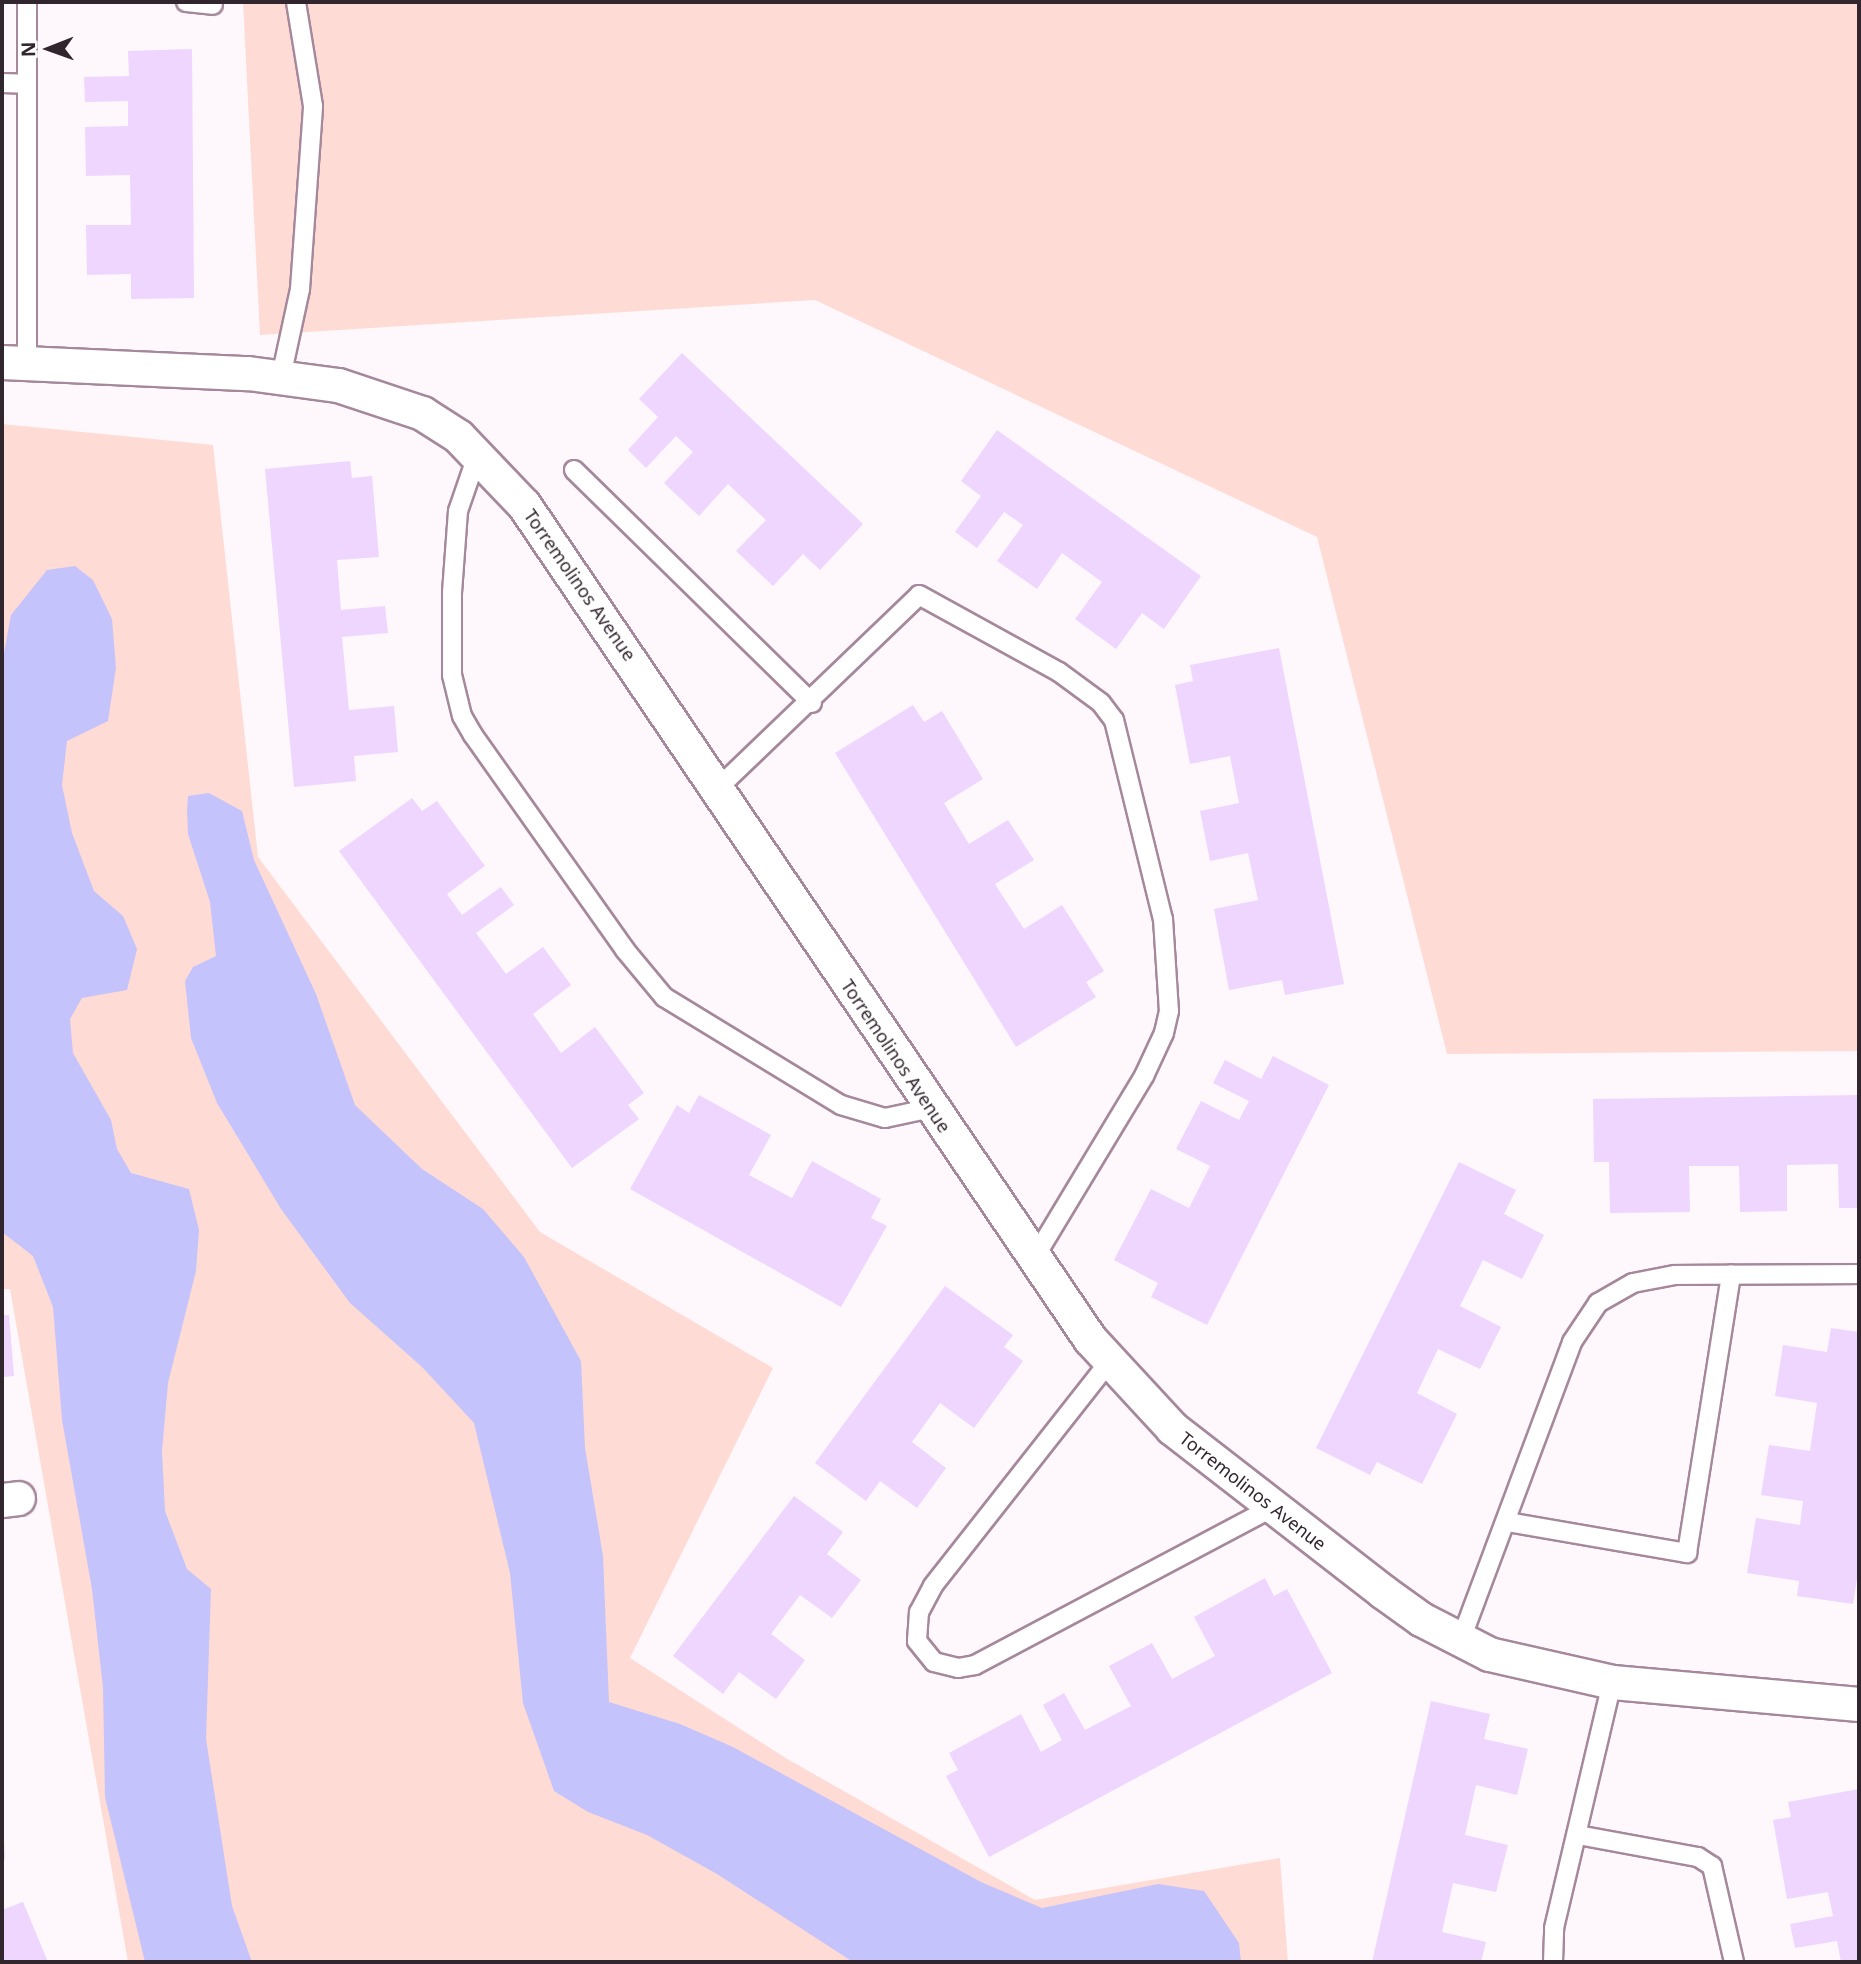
<!DOCTYPE html>
<style>
body{margin:0}
#map{position:relative;width:1861px;height:1964px;overflow:hidden;background:#fef7fb;font-family:"Noto Sans",sans-serif}
div>[style]{position:absolute}
.green>*{inset:0;background:#fedcd5}
.water>*{inset:0;background:#c4c3fb}
.building>*{inset:0;background:#eed6fe}
.roads{filter:drop-shadow(2px 0 #a5889b) drop-shadow(-2px 0 #a5889b) drop-shadow(0 2px #a5889b) drop-shadow(0 -2px #a5889b)}
.lane>*{height:18px;margin:-9px;padding:0 9px;transform-origin:9px;border-radius:9px;background:#fff}
.street>*{height:33px;margin:-16.5px;padding:0 16.5px;transform-origin:16.5px;border-radius:16.5px;background:#fff}
span{translate:-50% -50%;white-space:nowrap;text-align:center;line-height:1.15;-webkit-text-stroke:6px #fff;paint-order:stroke}
.street-label{font-size:18px;color:#32262e}
.frame{position:absolute;inset:0;border:4px solid #32262e;pointer-events:none}
.north{position:absolute;left:14px;top:14px;width:70px;height:70px;-webkit-text-stroke:5px #fff;paint-order:stroke;rotate:269deg;font-size:19px;font-weight:700;line-height:28px;text-align:center;color:#32262e}
.north::after{content:'';display:block;margin:auto;width:24px;height:32px;background:#32262e;clip-path:polygon(50% 0,100% 100%,50% 72%,0 100%)}
</style>
<div id="map">
<div class="green">
<i style="clip-path:polygon(243px 2px,1859px 2px,1859px 1051px,1447px 1054px,1317px 537px,815px 300px,260px 335px)"></i>
<i style="clip-path:polygon(2px 424px,213px 445px,258px 857px,540px 1232px,773px 1368px,630px 1658px,784px 1757px,1035px 1900px,1280px 1858px,1288px 1962px,128px 1962px,10px 1289px,2px 1289px)"></i>
</div>
<div class="water">
<i style="clip-path:polygon(75px 566px,93px 580px,112px 619px,116px 668px,108px 721px,67px 741px,62px 785px,72px 833px,94px 891px,123px 916px,137px 949px,127px 990px,82px 998px,70px 1019px,73px 1053px,111px 1120px,117px 1149px,131px 1173px,189px 1189px,199px 1230px,196px 1271px,168px 1383px,162px 1451px,165px 1511px,187px 1569px,211px 1589px,206px 1739px,232px 1906px,252px 1962px,145px 1962px,105px 1797px,103px 1688px,92px 1589px,62px 1420px,53px 1307px,33px 1256px,2px 1232px,2px 664px,11px 615px,47px 570px)"></i>
<i style="clip-path:polygon(209px 793px,242px 811px,254px 860px,316px 994px,355px 1105px,422px 1169px,483px 1209px,524px 1257px,581px 1361px,585px 1448px,603px 1556px,609px 1702px,680px 1724px,733px 1747px,981px 1882px,1042px 1908px,1158px 1884px,1204px 1891px,1239px 1943px,1241px 1962px,853px 1962px,717px 1874px,647px 1835px,588px 1812px,554px 1791px,523px 1703px,510px 1573px,474px 1423px,422px 1367px,350px 1303px,281px 1209px,217px 1103px,191px 1038px,185px 981px,193px 967px,216px 956px,210px 902px,188px 834px,187px 811px,188px 796px)"></i>
</div>
<div class="building">
<i style="clip-path:polygon(192px 49px,194px 298px,131px 299px,131px 274px,87px 275px,86px 225px,131px 225px,130px 175px,86px 176px,85px 127px,128px 126px,128px 101px,85px 102px,84px 77px,129px 76px,128px 51px)"></i>
<i style="clip-path:polygon(682px 353px,863px 524px,820px 570px,803px 554px,773px 586px,736px 551px,766px 520px,728px 484px,699px 516px,664px 483px,693px 452px,676px 436px,646px 468px,628px 450px,658px 417px,639px 399px)"></i>
<i style="clip-path:polygon(997px 430px,1201px 576px,1164px 629px,1142px 613px,1116px 649px,1075px 619px,1102px 582px,1062px 553px,1037px 589px,997px 561px,1023px 525px,1004px 512px,977px 548px,955px 532px,981px 496px,961px 481px)"></i>
<i style="clip-path:polygon(350px 461px,352px 478px,372px 476px,379px 557px,337px 560px,341px 610px,385px 606px,388px 633px,342px 637px,349px 710px,394px 706px,398px 752px,354px 756px,356px 781px,294px 787px,265px 469px)"></i>
<i style="clip-path:polygon(1279px 648px,1344px 984px,1285px 995px,1282px 980px,1229px 990px,1214px 909px,1258px 900px,1248px 853px,1210px 861px,1200px 811px,1239px 803px,1230px 756px,1190px 764px,1175px 685px,1193px 681px,1190px 665px)"></i>
<i style="clip-path:polygon(913px 705px,924px 722px,942px 711px,983px 779px,944px 803px,969px 844px,1008px 820px,1034px 860px,995px 884px,1024px 929px,1062px 905px,1104px 971px,1086px 982px,1096px 997px,1016px 1047px,835px 753px)"></i>
<i style="clip-path:polygon(412px 798px,422px 811px,437px 801px,485px 866px,447px 894px,462px 915px,501px 887px,514px 905px,476px 933px,506px 974px,543px 947px,571px 985px,533px 1014px,561px 1053px,595px 1027px,644px 1093px,628px 1105px,639px 1119px,572px 1168px,339px 851px)"></i>
<i style="clip-path:polygon(1273px 1056px,1329px 1085px,1207px 1325px,1151px 1297px,1158px 1283px,1114px 1260px,1151px 1189px,1189px 1208px,1210px 1166px,1176px 1149px,1201px 1101px,1239px 1120px,1249px 1101px,1213px 1083px,1225px 1060px,1261px 1079px)"></i>
<i style="clip-path:polygon(699px 1095px,771px 1135px,749px 1175px,792px 1198px,812px 1161px,881px 1199px,871px 1218px,887px 1226px,841px 1307px,630px 1189px,677px 1105px,689px 1113px)"></i>
<i style="clip-path:polygon(1859px 1095px,1859px 1208px,1839px 1208px,1838px 1164px,1787px 1165px,1787px 1211px,1740px 1212px,1739px 1166px,1689px 1166px,1690px 1212px,1610px 1213px,1609px 1162px,1594px 1162px,1593px 1099px)"></i>
<i style="clip-path:polygon(1459px 1162px,1516px 1190px,1504px 1214px,1544px 1235px,1522px 1279px,1483px 1260px,1460px 1306px,1501px 1327px,1480px 1369px,1438px 1349px,1417px 1393px,1457px 1414px,1422px 1484px,1377px 1462px,1370px 1475px,1316px 1448px)"></i>
<i style="clip-path:polygon(945px 1286px,1013px 1335px,1004px 1347px,1023px 1361px,974px 1428px,940px 1403px,912px 1442px,946px 1468px,917px 1508px,880px 1481px,866px 1501px,815px 1463px)"></i>
<i style="clip-path:polygon(2px 1315px,9px 1315px,14px 1376px,2px 1377px)"></i>
<i style="clip-path:polygon(1831px 1328px,1859px 1332px,1859px 1566px,1853px 1604px,1797px 1596px,1799px 1581px,1747px 1573px,1756px 1518px,1800px 1525px,1803px 1501px,1761px 1495px,1769px 1445px,1810px 1451px,1817px 1403px,1775px 1396px,1783px 1345px,1827px 1352px)"></i>
<i style="clip-path:polygon(794px 1496px,843px 1532px,827px 1554px,861px 1580px,832px 1618px,800px 1595px,771px 1634px,805px 1660px,776px 1699px,739px 1672px,723px 1694px,673px 1656px)"></i>
<i style="clip-path:polygon(1265px 1578px,1274px 1596px,1287px 1589px,1332px 1673px,989px 1857px,946px 1776px,958px 1770px,949px 1753px,1021px 1714px,1041px 1752px,1062px 1740px,1043px 1705px,1064px 1693px,1085px 1730px,1131px 1706px,1109px 1666px,1152px 1643px,1172px 1679px,1215px 1656px,1194px 1617px)"></i>
<i style="clip-path:polygon(1431px 1701px,1490px 1714px,1484px 1739px,1528px 1749px,1517px 1795px,1476px 1785px,1465px 1835px,1508px 1845px,1496px 1892px,1453px 1883px,1442px 1932px,1486px 1942px,1481px 1962px,1372px 1962px)"></i>
<i style="clip-path:polygon(1859px 1789px,1859px 1962px,1841px 1962px,1837px 1941px,1795px 1948px,1790px 1924px,1833px 1916px,1828px 1892px,1787px 1899px,1773px 1820px,1791px 1817px,1788px 1802px)"></i>
<i style="clip-path:polygon(2px 1840px,4px 1840px,5px 1859px,2px 1860px)"></i>
<i style="clip-path:polygon(23px 1902px,48px 1962px,2px 1962px,2px 1910px)"></i>
</div>
<div class="roads">
<div class="lane">
<i style="left:27px;top:2px;width:362px;rotate:90deg"></i>
<i style="left:186px;top:2px;width:27px;rotate:6deg"></i>
<i style="left:2px;top:83px;width:24px;rotate:2deg"></i>
<i style="left:281px;top:377px;width:90px;rotate:-77.8deg"></i>
<i style="left:300px;top:289px;width:183px;rotate:-85.9deg"></i>
<i style="left:313px;top:106px;width:105px;rotate:-99.3deg"></i>
<i style="left:478px;top:453px;width:61px;rotate:109deg"></i>
<i style="left:458px;top:511px;width:82px;rotate:94.2deg"></i>
<i style="left:452px;top:593px;width:82px;rotate:90deg"></i>
<i style="left:452px;top:675px;width:42px;rotate:76.3deg"></i>
<i style="left:462px;top:716px;width:22px;rotate:60deg"></i>
<i style="left:473px;top:735px;width:263px;rotate:54.7deg"></i>
<i style="left:625px;top:950px;width:61px;rotate:50.3deg"></i>
<i style="left:664px;top:997px;width:207px;rotate:31.4deg"></i>
<i style="left:841px;top:1105px;width:46px;rotate:16.5deg"></i>
<i style="left:885px;top:1118px;width:48px;rotate:-12deg"></i>
<i style="left:574px;top:470px;width:333px;rotate:44.4deg"></i>
<i style="left:716px;top:790px;width:281px;rotate:-43.8deg"></i>
<i style="left:919px;top:595px;width:160px;rotate:28.8deg"></i>
<i style="left:1059px;top:672px;width:52px;rotate:36.4deg"></i>
<i style="left:1101px;top:703px;width:21px;rotate:53deg"></i>
<i style="left:1114px;top:720px;width:205px;rotate:76.2deg"></i>
<i style="left:1163px;top:919px;width:92px;rotate:86.3deg"></i>
<i style="left:1169px;top:1011px;width:23px;rotate:103deg"></i>
<i style="left:1164px;top:1033px;width:47px;rotate:114.9deg"></i>
<i style="left:1144px;top:1076px;width:215px;rotate:121.1deg"></i>
<i style="left:1109px;top:1362px;width:285px;rotate:128.2deg"></i>
<i style="left:933px;top:1586px;width:30px;rotate:118deg"></i>
<i style="left:919px;top:1612px;width:29px;rotate:94deg"></i>
<i style="left:917px;top:1641px;width:27px;rotate:51deg"></i>
<i style="left:934px;top:1662px;width:25px;rotate:14deg"></i>
<i style="left:958px;top:1668px;width:17px;rotate:-10deg"></i>
<i style="left:975px;top:1665px;width:337px;rotate:-27.9deg"></i>
<i style="left:1507px;top:1522px;width:183px;rotate:9.8deg"></i>
<i style="left:1687px;top:1553px;width:282px;rotate:-81deg"></i>
<i style="left:1460px;top:1642px;width:320px;rotate:-69.5deg"></i>
<i style="left:1572px;top:1342px;width:47px;rotate:-56.3deg"></i>
<i style="left:1598px;top:1303px;width:40px;rotate:-29.7deg"></i>
<i style="left:1633px;top:1283px;width:43px;rotate:-10.8deg"></i>
<i style="left:1675px;top:1275px;width:184px;rotate:-0.3deg"></i>
<i style="left:1578px;top:1835px;width:122px;rotate:10.4deg"></i>
<i style="left:1698px;top:1857px;width:17px;rotate:33deg"></i>
<i style="left:1712px;top:1866px;width:98px;rotate:77.1deg"></i>
<i style="left:1553px;top:1962px;width:34px;rotate:-88deg"></i>
<i style="left:1554px;top:1928px;width:253px;rotate:-76.7deg"></i>
</div>
<div class="street">
<i style="left:2px;top:362px;width:246px;rotate:2.6deg"></i>
<i style="left:248px;top:373px;width:91px;rotate:7.6deg"></i>
<i style="left:338px;top:385px;width:89px;rotate:18.4deg"></i>
<i style="left:422px;top:413px;width:43px;rotate:32.6deg"></i>
<i style="left:458px;top:436px;width:95px;rotate:46.3deg"></i>
<i style="left:524px;top:505px;width:1008px;rotate:55.84deg"></i>
<i style="left:1090px;top:1339px;width:121px;rotate:47.3deg"></i>
<i style="left:1172px;top:1428px;width:266px;rotate:37.8deg"></i>
<i style="left:1382px;top:1591px;width:48px;rotate:35.7deg"></i>
<i style="left:1421px;top:1619px;width:76px;rotate:27.2deg"></i>
<i style="left:1489px;top:1654px;width:126px;rotate:12.8deg"></i>
<i style="left:1612px;top:1682px;width:248px;rotate:5.1deg"></i>
<i style="left:2px;top:1500px;width:16px;rotate:-7deg"></i>
</div>
</div>
<div class="street-label">
<span style="left:580px;top:585px;rotate:55deg">Torremolinos Avenue</span>
<span style="left:896px;top:1056px;rotate:56deg">Torremolinos Avenue</span>
<span style="left:1253px;top:1491px;rotate:38deg">Torremolinos Avenue</span>
</div>
<div class="frame"></div>
<div class="north">N</div>
</div>
